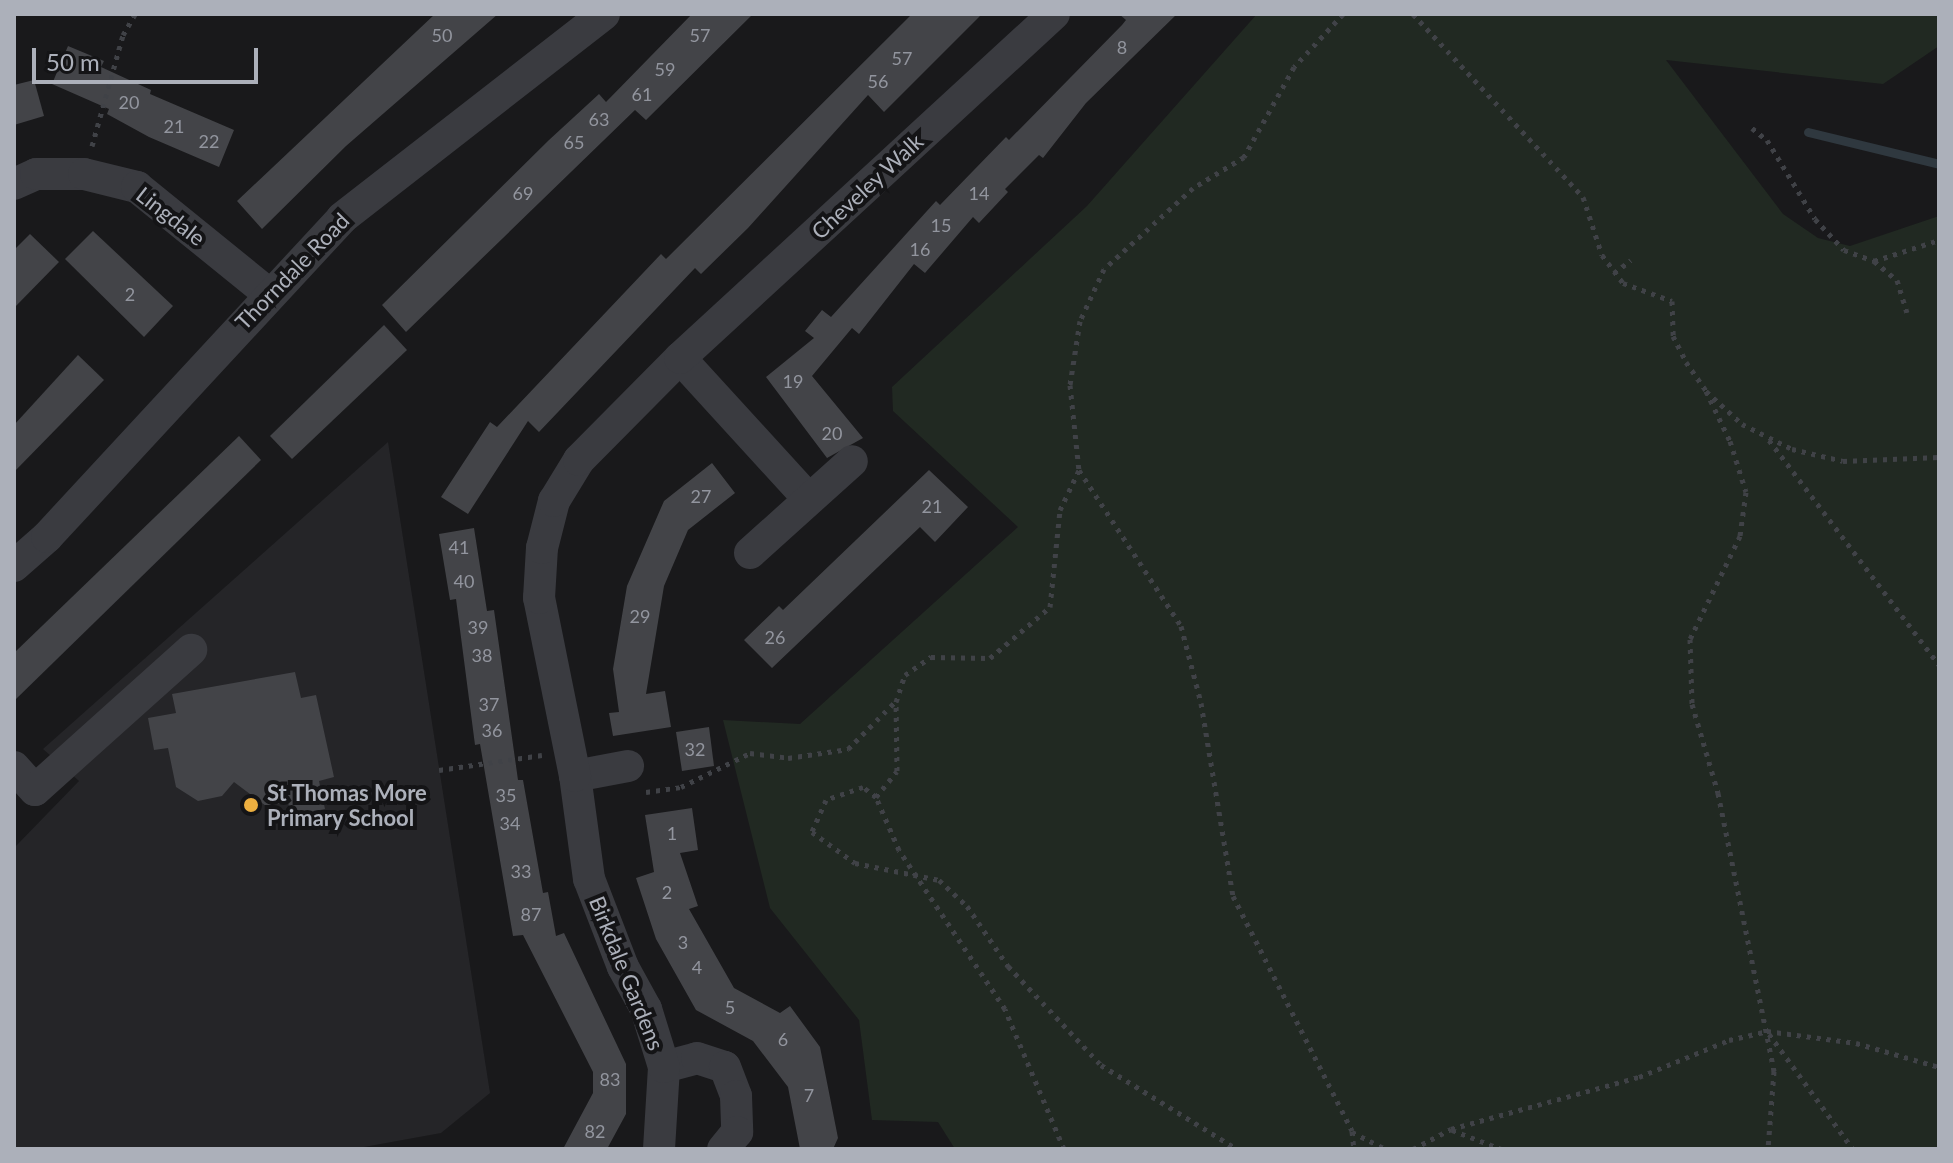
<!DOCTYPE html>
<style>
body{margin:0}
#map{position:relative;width:1953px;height:1163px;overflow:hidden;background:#19191b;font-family:Lato,sans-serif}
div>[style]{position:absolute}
.built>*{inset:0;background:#252528}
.green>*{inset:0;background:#212922}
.stream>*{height:9px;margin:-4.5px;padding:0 4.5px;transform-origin:4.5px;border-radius:4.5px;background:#2f383f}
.building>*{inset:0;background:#434448}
.path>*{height:5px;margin-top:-2.5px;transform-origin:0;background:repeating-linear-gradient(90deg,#404247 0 4px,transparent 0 10px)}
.minor>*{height:32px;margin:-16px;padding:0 16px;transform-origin:16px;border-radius:16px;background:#3a3b40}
.dots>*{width:22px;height:22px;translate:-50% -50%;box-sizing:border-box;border:4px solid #141416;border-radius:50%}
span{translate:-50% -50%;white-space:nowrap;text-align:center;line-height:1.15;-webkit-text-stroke:8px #141416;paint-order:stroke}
.number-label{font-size:18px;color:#92959e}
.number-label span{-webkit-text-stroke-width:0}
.street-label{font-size:22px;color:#acb0ba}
.poi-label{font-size:22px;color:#acb0ba;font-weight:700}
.left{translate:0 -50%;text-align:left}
.frame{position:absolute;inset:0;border:16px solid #acb0ba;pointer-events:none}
.scale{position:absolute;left:32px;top:48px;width:226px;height:36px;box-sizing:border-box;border:4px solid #acb0ba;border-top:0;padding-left:10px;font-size:24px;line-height:28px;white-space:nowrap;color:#acb0ba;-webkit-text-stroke:6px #141416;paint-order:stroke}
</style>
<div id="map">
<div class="built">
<i style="clip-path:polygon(388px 442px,490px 1093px,441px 1133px,353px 1149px,14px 1149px,14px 848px,79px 781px,43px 749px)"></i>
</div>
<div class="green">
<i style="clip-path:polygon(1257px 14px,1939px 14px,1939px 46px,1883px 84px,1666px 60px,1783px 214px,1818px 238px,1850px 246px,1939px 216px,1939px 1149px,955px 1149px,938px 1122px,872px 1120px,859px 1020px,770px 908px,723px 720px,800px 724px,1018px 527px,893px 411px,892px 387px,1087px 206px)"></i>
</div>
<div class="stream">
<i style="left:1808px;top:132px;width:135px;rotate:13.7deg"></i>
</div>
<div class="building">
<i style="clip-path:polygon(435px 14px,498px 14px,346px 146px,262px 229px,237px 201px)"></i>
<i style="clip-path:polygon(692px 14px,753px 14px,646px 120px,635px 110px,406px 332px,382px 305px,549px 140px,599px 94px,606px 102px)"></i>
<i style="clip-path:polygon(912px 14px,982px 14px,884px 112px,868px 95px,748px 228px,701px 274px,695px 268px,539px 432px,528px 421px,468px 514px,441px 497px,490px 422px,497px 427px,661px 254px,666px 259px)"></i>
<i style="clip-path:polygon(1119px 14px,1177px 14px,1086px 103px,1043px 158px,1039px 155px,1005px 189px,1008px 192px,979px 223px,973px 217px,925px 273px,914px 264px,859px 334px,852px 328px,812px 376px,863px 438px,827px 458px,766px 377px,814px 338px,805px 331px,822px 310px,831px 317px,936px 201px,940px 205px,1006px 137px,1009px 140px,1122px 25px,1126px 20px)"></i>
<i style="clip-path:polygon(68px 46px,104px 61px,101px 67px,151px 90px,150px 94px,234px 130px,219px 167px,149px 137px,107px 114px,109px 109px,52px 84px)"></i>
<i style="clip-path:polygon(34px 80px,44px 116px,14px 125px,14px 85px)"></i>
<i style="clip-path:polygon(93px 231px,173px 306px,144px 337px,65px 259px)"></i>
<i style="clip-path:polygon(30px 234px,59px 262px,14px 308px,14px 250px)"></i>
<i style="clip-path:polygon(384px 325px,407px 350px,292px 459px,270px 436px)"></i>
<i style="clip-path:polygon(78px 355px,104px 380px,14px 472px,14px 425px)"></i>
<i style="clip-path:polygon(239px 436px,261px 460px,14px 701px,14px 653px)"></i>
<i style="clip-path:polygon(712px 463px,735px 493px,688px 530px,664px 586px,646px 694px,665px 691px,671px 727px,613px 736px,609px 713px,619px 712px,613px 669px,627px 586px,664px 501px)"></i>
<i style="clip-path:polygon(929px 470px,968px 507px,935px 542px,920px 527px,772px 668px,744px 640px,779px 606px,783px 610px)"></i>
<i style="clip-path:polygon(474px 528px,487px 611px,494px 610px,518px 780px,523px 780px,543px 893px,548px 892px,556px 936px,564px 933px,626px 1064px,626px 1114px,607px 1149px,563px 1149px,593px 1093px,593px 1072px,523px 935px,513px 936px,480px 744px,475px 745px,456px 599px,450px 600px,439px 534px)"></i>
<i style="clip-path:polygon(295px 672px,301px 698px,316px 695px,334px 777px,319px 781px,325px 809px,291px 816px,288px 802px,266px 806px,234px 782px,222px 796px,198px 801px,176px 787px,168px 748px,154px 750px,148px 718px,176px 713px,172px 694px)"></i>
<i style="clip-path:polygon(709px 727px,714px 766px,682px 771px,676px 732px)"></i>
<i style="clip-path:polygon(692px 808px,698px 850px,680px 853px,698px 906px,689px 909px,734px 988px,780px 1013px,790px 1006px,820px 1047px,838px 1138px,833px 1149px,800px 1149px,788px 1087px,753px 1041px,696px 1010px,656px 939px,636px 878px,654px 872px,645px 815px)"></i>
</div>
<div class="path">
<i style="left:1343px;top:14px;width:72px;rotate:132.8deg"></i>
<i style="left:1294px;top:67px;width:103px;rotate:119.1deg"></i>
<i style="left:1244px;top:157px;width:60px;rotate:148.7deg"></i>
<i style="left:1193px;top:188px;width:120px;rotate:137.7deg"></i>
<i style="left:1104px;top:269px;width:57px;rotate:114.8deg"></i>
<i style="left:1080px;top:321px;width:65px;rotate:98.9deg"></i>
<i style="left:1070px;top:385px;width:85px;rotate:84deg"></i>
<i style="left:1079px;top:470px;width:186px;rotate:56.8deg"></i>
<i style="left:1181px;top:626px;width:80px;rotate:75.4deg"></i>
<i style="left:1201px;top:703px;width:196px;rotate:80.6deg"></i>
<i style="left:1233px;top:896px;width:263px;rotate:63.1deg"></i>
<i style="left:1352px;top:1131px;width:18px;rotate:84deg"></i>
<i style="left:1413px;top:14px;width:250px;rotate:47.1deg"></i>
<i style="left:1583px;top:197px;width:61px;rotate:71.9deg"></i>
<i style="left:1602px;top:255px;width:35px;rotate:53deg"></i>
<i style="left:1623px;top:283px;width:52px;rotate:20.2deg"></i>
<i style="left:1672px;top:301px;width:35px;rotate:88deg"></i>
<i style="left:1673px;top:336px;width:29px;rotate:63deg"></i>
<i style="left:1686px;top:362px;width:35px;rotate:55deg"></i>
<i style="left:1706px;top:391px;width:49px;rotate:42.5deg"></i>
<i style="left:1742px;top:424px;width:56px;rotate:26.6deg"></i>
<i style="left:1792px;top:449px;width:52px;rotate:13.2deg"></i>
<i style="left:1843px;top:461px;width:96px;rotate:-2.4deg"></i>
<i style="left:1752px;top:128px;width:19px;rotate:39deg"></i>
<i style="left:1767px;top:140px;width:92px;rotate:58.7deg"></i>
<i style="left:1815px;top:219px;width:42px;rotate:46.9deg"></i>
<i style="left:1844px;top:250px;width:32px;rotate:20deg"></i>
<i style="left:1874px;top:261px;width:68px;rotate:-17.9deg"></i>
<i style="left:92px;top:146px;width:115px;rotate:-74.4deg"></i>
<i style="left:123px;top:35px;width:24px;rotate:-60deg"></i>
<i style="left:1874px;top:261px;width:30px;rotate:40deg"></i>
<i style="left:1897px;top:280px;width:34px;rotate:73deg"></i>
<i style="left:1614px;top:273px;width:21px;rotate:-37deg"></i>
<i style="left:1706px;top:391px;width:55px;rotate:64.4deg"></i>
<i style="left:1730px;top:441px;width:53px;rotate:72.6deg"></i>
<i style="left:1746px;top:492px;width:44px;rotate:97.8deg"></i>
<i style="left:1740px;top:536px;width:114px;rotate:115.9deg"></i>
<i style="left:1690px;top:639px;width:65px;rotate:88.2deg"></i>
<i style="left:1692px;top:704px;width:93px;rotate:73.7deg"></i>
<i style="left:1718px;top:793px;width:284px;rotate:78.6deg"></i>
<i style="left:1774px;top:1071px;width:78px;rotate:94.4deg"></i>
<i style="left:1769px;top:440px;width:282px;rotate:52.9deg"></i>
<i style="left:439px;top:770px;width:104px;rotate:-8.3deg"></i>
<i style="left:646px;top:792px;width:35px;rotate:-8deg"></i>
<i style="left:681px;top:787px;width:77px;rotate:-26.2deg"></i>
<i style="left:750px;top:753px;width:38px;rotate:7deg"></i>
<i style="left:788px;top:758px;width:61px;rotate:-8.5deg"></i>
<i style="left:848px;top:749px;width:66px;rotate:-45deg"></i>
<i style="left:876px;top:797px;width:16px;rotate:-142deg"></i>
<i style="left:863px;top:787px;width:39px;rotate:161deg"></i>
<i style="left:826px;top:800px;width:35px;rotate:114deg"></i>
<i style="left:812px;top:832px;width:53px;rotate:35.8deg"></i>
<i style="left:855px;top:863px;width:86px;rotate:11.4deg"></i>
<i style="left:939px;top:880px;width:38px;rotate:43deg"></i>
<i style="left:967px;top:906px;width:73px;rotate:55.7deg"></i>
<i style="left:1008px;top:966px;width:136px;rotate:46.8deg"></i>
<i style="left:1101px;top:1065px;width:160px;rotate:31.7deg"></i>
<i style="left:1769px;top:1034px;width:142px;rotate:53.9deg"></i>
<i style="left:1452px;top:1130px;width:53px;rotate:21.2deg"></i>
<i style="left:1352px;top:1132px;width:37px;rotate:27deg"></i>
<i style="left:1064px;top:1149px;width:152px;rotate:-112.9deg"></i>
<i style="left:1005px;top:1009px;width:191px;rotate:-123.7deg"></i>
<i style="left:899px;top:850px;width:58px;rotate:-113.5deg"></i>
<i style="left:876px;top:797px;width:33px;rotate:-51deg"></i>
<i style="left:897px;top:771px;width:69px;rotate:-90.8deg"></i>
<i style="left:896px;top:702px;width:28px;rotate:-72deg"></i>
<i style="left:905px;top:675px;width:32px;rotate:-35deg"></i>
<i style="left:931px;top:657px;width:59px;rotate:1deg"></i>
<i style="left:990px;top:658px;width:79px;rotate:-40.4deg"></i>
<i style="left:1050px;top:607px;width:98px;rotate:-84.1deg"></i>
<i style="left:1060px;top:510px;width:44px;rotate:-64.6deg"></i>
<i style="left:1413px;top:1149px;width:43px;rotate:-27.8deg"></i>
<i style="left:1451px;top:1129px;width:195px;rotate:-15.5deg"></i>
<i style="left:1639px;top:1077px;width:97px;rotate:-22.3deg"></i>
<i style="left:1729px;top:1040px;width:39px;rotate:-13deg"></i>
<i style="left:1767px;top:1031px;width:90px;rotate:7.7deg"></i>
<i style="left:1856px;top:1043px;width:86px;rotate:16.1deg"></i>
</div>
<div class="minor">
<i style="left:14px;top:184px;width:24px;rotate:-24deg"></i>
<i style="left:36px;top:174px;width:48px"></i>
<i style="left:84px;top:174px;width:55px;rotate:13.8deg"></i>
<i style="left:137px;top:187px;width:169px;rotate:39deg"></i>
<i style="left:680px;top:358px;width:190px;rotate:47.6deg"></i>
<i style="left:750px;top:553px;width:137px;rotate:-42deg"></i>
<i style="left:14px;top:566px;width:44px;rotate:-41.3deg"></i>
<i style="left:47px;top:537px;width:434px;rotate:-47.2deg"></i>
<i style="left:342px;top:218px;width:332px;rotate:-37.9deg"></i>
<i style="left:14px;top:767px;width:31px;rotate:48deg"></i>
<i style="left:35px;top:790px;width:210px;rotate:-41.9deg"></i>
<i style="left:575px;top:776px;width:54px;rotate:-10.7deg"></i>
<i style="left:664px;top:1067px;width:34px;rotate:-15deg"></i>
<i style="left:697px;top:1058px;width:29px;rotate:18deg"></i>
<i style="left:725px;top:1067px;width:31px;rotate:69deg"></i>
<i style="left:736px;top:1096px;width:36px;rotate:88deg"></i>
<i style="left:737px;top:1132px;width:22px;rotate:129deg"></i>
<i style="left:659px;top:1149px;width:82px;rotate:-86.5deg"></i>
<i style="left:664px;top:1067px;width:61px;rotate:-107.2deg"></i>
<i style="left:646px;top:1009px;width:48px;rotate:-118.7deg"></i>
<i style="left:623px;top:967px;width:94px;rotate:-111.1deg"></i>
<i style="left:589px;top:879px;width:104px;rotate:-97.7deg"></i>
<i style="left:575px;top:776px;width:182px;rotate:-101.4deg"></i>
<i style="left:539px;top:598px;width:50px;rotate:-86.6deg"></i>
<i style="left:542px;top:548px;width:49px;rotate:-75.7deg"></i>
<i style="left:554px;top:501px;width:48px;rotate:-58.6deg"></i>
<i style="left:579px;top:460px;width:144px;rotate:-45.3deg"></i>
<i style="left:680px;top:358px;width:508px;rotate:-42.61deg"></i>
</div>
<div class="dots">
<i style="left:251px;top:805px;background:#ecaf40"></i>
</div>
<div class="number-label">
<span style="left:442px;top:35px">50</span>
<span style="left:700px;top:35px">57</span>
<span style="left:1122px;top:47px">8</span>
<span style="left:902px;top:58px">57</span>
<span style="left:665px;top:69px">59</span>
<span style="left:878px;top:81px">56</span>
<span style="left:642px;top:94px">61</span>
<span style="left:129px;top:102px">20</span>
<span style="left:599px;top:119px">63</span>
<span style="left:174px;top:126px">21</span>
<span style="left:209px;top:141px">22</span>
<span style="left:574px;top:142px">65</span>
<span style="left:523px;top:193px">69</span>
<span style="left:979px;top:193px">14</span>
<span style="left:941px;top:225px">15</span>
<span style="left:920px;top:249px">16</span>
<span style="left:130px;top:294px">2</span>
<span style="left:793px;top:381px">19</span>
<span style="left:832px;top:433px">20</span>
<span style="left:701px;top:496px">27</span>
<span style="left:932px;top:506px">21</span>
<span style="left:459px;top:547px">41</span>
<span style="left:464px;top:581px">40</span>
<span style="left:640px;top:616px">29</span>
<span style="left:478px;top:627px">39</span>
<span style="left:775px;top:637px">26</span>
<span style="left:482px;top:655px">38</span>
<span style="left:489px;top:704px">37</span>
<span style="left:492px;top:730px">36</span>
<span style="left:695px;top:749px">32</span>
<span style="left:506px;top:795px">35</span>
<span style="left:510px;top:823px">34</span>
<span style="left:672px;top:833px">1</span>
<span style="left:521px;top:871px">33</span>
<span style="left:667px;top:892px">2</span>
<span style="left:531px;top:914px">87</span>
<span style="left:683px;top:942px">3</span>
<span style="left:697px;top:967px">4</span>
<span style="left:730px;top:1007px">5</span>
<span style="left:783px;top:1039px">6</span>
<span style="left:610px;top:1079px">83</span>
<span style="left:809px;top:1095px">7</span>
<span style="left:595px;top:1131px">82</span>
</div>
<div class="street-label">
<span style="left:867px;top:186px;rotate:-43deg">Cheveley Walk</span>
<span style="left:171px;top:216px;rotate:38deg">Lingdale</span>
<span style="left:292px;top:271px;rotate:-46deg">Thorndale Road</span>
<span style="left:627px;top:973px;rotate:68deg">Birkdale Gardens</span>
</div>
<div class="poi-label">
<span class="left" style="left:267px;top:805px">St Thomas More<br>Primary School</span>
</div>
<div class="frame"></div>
<div class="scale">50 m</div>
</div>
